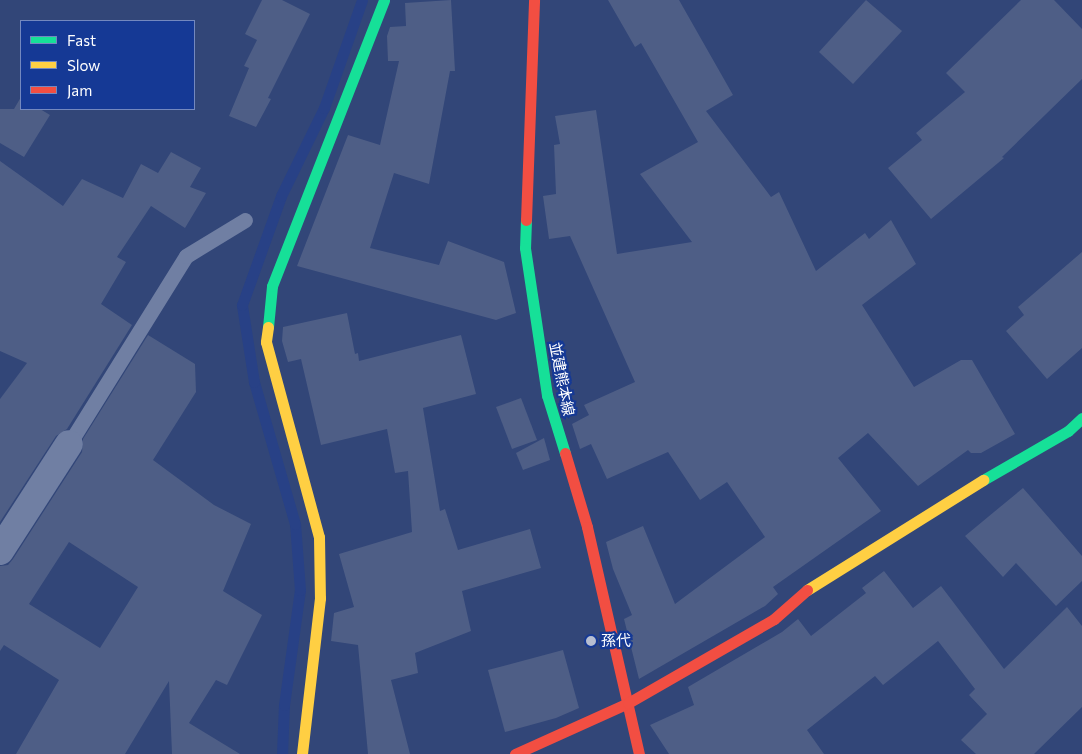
<!DOCTYPE html>
<meta charset="utf-8">
<style>
body{margin:0}
#map{position:relative;width:1082px;height:754px;overflow:hidden;background:#324678;font-family:Commissioner,"Noto Sans JP",sans-serif}
div>[style]{position:absolute}
.stream>*{height:11px;margin:-5.5px;padding:0 5.5px;transform-origin:5.5px;border-radius:5.5px;background:#284186}
.building>*{inset:0;background:#4e5e86}
.lane>*{height:15px;margin:-7.5px;padding:0 7.5px;transform-origin:7.5px;border-radius:7.5px;background:#707fa3}
.street>*{height:28px;margin:-14px;padding:0 14px;transform-origin:14px;border-radius:14px;background:#707fa3}
.fast>*{height:11px;margin:-5.5px;padding:0 5.5px;transform-origin:5.5px;border-radius:5.5px;background:#16e098}
.slow>*{height:11px;margin:-5.5px;padding:0 5.5px;transform-origin:5.5px;border-radius:5.5px;background:#ffcf43}
.jam>*{height:11px;margin:-5.5px;padding:0 5.5px;transform-origin:5.5px;border-radius:5.5px;background:#f24e42}
.dots>*{width:14px;height:14px;translate:-50% -50%;box-sizing:border-box;border:2px solid #153995;border-radius:50%}
span{translate:-50% -50%;white-space:nowrap;text-align:center;line-height:1.15;-webkit-text-stroke:4.5px #153995;paint-order:stroke}
.street-label{font-size:15px;color:#fff}
.poi-label{font-size:15px;color:#fff}
.left{translate:0 -50%;text-align:left}
.legend{position:absolute;left:20px;top:20px;width:175px;height:90px;box-sizing:border-box;background:#153995;border:1px solid #7388bf;margin:0;padding:6px 9px;list-style:none;font-size:15px;color:#fff}
.legend li{display:flex;align-items:center;gap:10px;height:25px}
.legend b{width:25px;border:1px solid #7388bf}
</style>
<div id="map">
<div class="stream">
<i style="left:282px;top:754px;width:49px;rotate:-87.7deg"></i>
<i style="left:284px;top:705px;width:116px;rotate:-82.1deg"></i>
<i style="left:300px;top:590px;width:66px;rotate:-94.3deg"></i>
<i style="left:295px;top:524px;width:148px;rotate:-106.1deg"></i>
<i style="left:254px;top:382px;width:78px;rotate:-98.9deg"></i>
<i style="left:242px;top:305px;width:116px;rotate:-70.3deg"></i>
<i style="left:281px;top:196px;width:98px;rotate:-64deg"></i>
<i style="left:324px;top:108px;width:114px;rotate:-70.6deg"></i>
</div>
<div class="building">
<i style="clip-path:polygon(262px 0,282px 0,310px 14px,268px 98px,271px 99px,256px 127px,229px 116px,249px 68px,244px 66px,257px 40px,245px 34px)"></i>
<i style="clip-path:polygon(451px 0,455px 71px,450px 71px,429px 184px,394px 173px,370px 248px,439px 265px,448px 241px,504px 262px,516px 313px,496px 320px,297px 266px,348px 135px,380px 145px,399px 61px,388px 61px,387px 36px,390px 27px,406px 26px,405px 3px)"></i>
<i style="clip-path:polygon(608px 0,679px 0,733px 95px,706px 111px,771px 197px,779px 192px,816px 271px,865px 233px,869px 239px,891px 220px,916px 264px,862px 305px,914px 387px,961px 360px,972px 360px,1015px 434px,981px 453px,971px 453px,968px 450px,918px 486px,868px 433px,838px 458px,881px 511px,773px 587px,778px 594px,765px 606px,639px 679px,624px 619px,632px 615px,613px 569px,606px 542px,643px 526px,675px 604px,765px 537px,727px 482px,700px 500px,668px 452px,607px 479px,591px 444px,580px 449px,572px 424px,589px 415px,584px 405px,635px 382px,570px 236px,549px 239px,543px 196px,556px 194px,554px 145px,560px 144px,555px 116px,596px 110px,617px 254px,692px 242px,640px 174px,698px 142px,641px 43px,635px 47px)"></i>
<i style="clip-path:polygon(866px 0,902px 31px,853px 84px,819px 52px)"></i>
<i style="clip-path:polygon(1021px 0,1054px 0,1082px 29px,1082px 79px,1002px 157px,1004px 158px,931px 219px,888px 168px,922px 140px,916px 133px,965px 92px,946px 73px)"></i>
<i style="clip-path:polygon(21px 97px,21px 109px,40px 109px,50px 115px,24px 157px,0 143px,0 109px,14px 109px)"></i>
<i style="clip-path:polygon(171px 152px,201px 168px,190px 187px,206px 193px,185px 228px,151px 206px,117px 257px,126px 262px,101px 304px,132px 325px,67px 429px,56px 436px,0 522px,0 399px,27px 363px,0 351px,0 161px,63px 206px,82px 179px,123px 198px,141px 164px,158px 173px)"></i>
<i style="clip-path:polygon(1082px 252px,1082px 348px,1047px 379px,1006px 331px,1024px 315px,1018px 307px)"></i>
<i style="clip-path:polygon(347px 313px,355px 354px,358px 353px,359px 361px,461px 335px,476px 394px,423px 408px,440px 511px,445px 509px,458px 550px,530px 529px,541px 568px,462px 591px,471px 631px,415px 653px,418px 673px,391px 680px,410px 754px,368px 754px,358px 645px,331px 641px,334px 613px,354px 607px,339px 554px,412px 532px,408px 471px,395px 473px,387px 429px,321px 445px,301px 359px,288px 362px,282px 341px,283px 327px)"></i>
<i style="clip-path:polygon(evenodd,148px 335px,195px 364px,196px 392px,153px 460px,214px 505px,251px 524px,223px 591px,262px 615px,227px 685px,216px 680px,189px 723px,240px 754px,172px 754px,169px 681px,125px 754px,16px 754px,59px 680px,4px 645px,0 651px,0 566px,8px 565px,13px 559px,82px 452px,83px 439px,148px 335px,69px 542px,138px 587px,100px 648px,29px 604px,69px 542px)"></i>
<i style="clip-path:polygon(521px 398px,537px 440px,512px 449px,496px 407px)"></i>
<i style="clip-path:polygon(544px 438px,550px 460px,523px 470px,516px 453px)"></i>
<i style="clip-path:polygon(1023px 488px,1082px 556px,1082px 581px,1056px 606px,1016px 563px,1003px 577px,965px 536px)"></i>
<i style="clip-path:polygon(884px 571px,913px 608px,941px 586px,1004px 669px,1067px 607px,1082px 626px,1082px 707px,1034px 754px,976px 754px,961px 740px,987px 714px,969px 695px,975px 689px,938px 641px,883px 685px,875px 676px,807px 730px,824px 754px,669px 754px,650px 725px,694px 705px,688px 687px,782px 632px,798px 619px,811px 636px,866px 593px,862px 588px)"></i>
<i style="clip-path:polygon(563px 650px,579px 708px,556px 718px,505px 732px,488px 670px)"></i>
</div>
<div class="lane">
<i style="left:69px;top:444px;width:221px;rotate:-58.1deg"></i>
<i style="left:186px;top:256px;width:69px;rotate:-31.4deg"></i>
</div>
<div class="street">
<i style="left:0;top:551px;width:127px;rotate:-57.2deg"></i>
</div>
<div class="fast">
<i style="left:526px;top:220px;width:28px;rotate:92deg"></i>
<i style="left:525px;top:248px;width:149px;rotate:81.5deg"></i>
<i style="left:547px;top:395px;width:61px;rotate:72.8deg"></i>
<i style="left:268px;top:327px;width:41px;rotate:-84.4deg"></i>
<i style="left:272px;top:286px;width:307px;rotate:-68.6deg"></i>
<i style="left:983px;top:480px;width:98px;rotate:-30deg"></i>
<i style="left:1068px;top:431px;width:19px;rotate:-43deg"></i>
</div>
<div class="slow">
<i style="left:268px;top:327px;width:15px;rotate:98deg"></i>
<i style="left:266px;top:342px;width:202px;rotate:74.8deg"></i>
<i style="left:319px;top:537px;width:61px;rotate:89.1deg"></i>
<i style="left:320px;top:598px;width:157px;rotate:96.6deg"></i>
<i style="left:807px;top:590px;width:208px;rotate:-32deg"></i>
</div>
<div class="jam">
<i style="left:526px;top:220px;width:220px;rotate:-87.9deg"></i>
<i style="left:565px;top:453px;width:77px;rotate:73.4deg"></i>
<i style="left:587px;top:527px;width:233px;rotate:77.1deg"></i>
<i style="left:515px;top:754px;width:124px;rotate:-24.3deg"></i>
<i style="left:628px;top:703px;width:168px;rotate:-29.9deg"></i>
<i style="left:774px;top:619px;width:44px;rotate:-41.3deg"></i>
</div>
<div class="dots">
<i style="left:591px;top:641px;background:#b7bed0"></i>
</div>
<div class="street-label">
<span style="left:562px;top:379px;rotate:79deg">並建熊本線</span>
</div>
<div class="poi-label">
<span class="left" style="left:601px;top:641px">孫代</span>
</div>
<ul class="legend">
<li><b style="height:6px;background:#16e098"></b>Fast</li>
<li><b style="height:6px;background:#ffcf43"></b>Slow</li>
<li><b style="height:6px;background:#f24e42"></b>Jam</li>
</ul>
</div>
